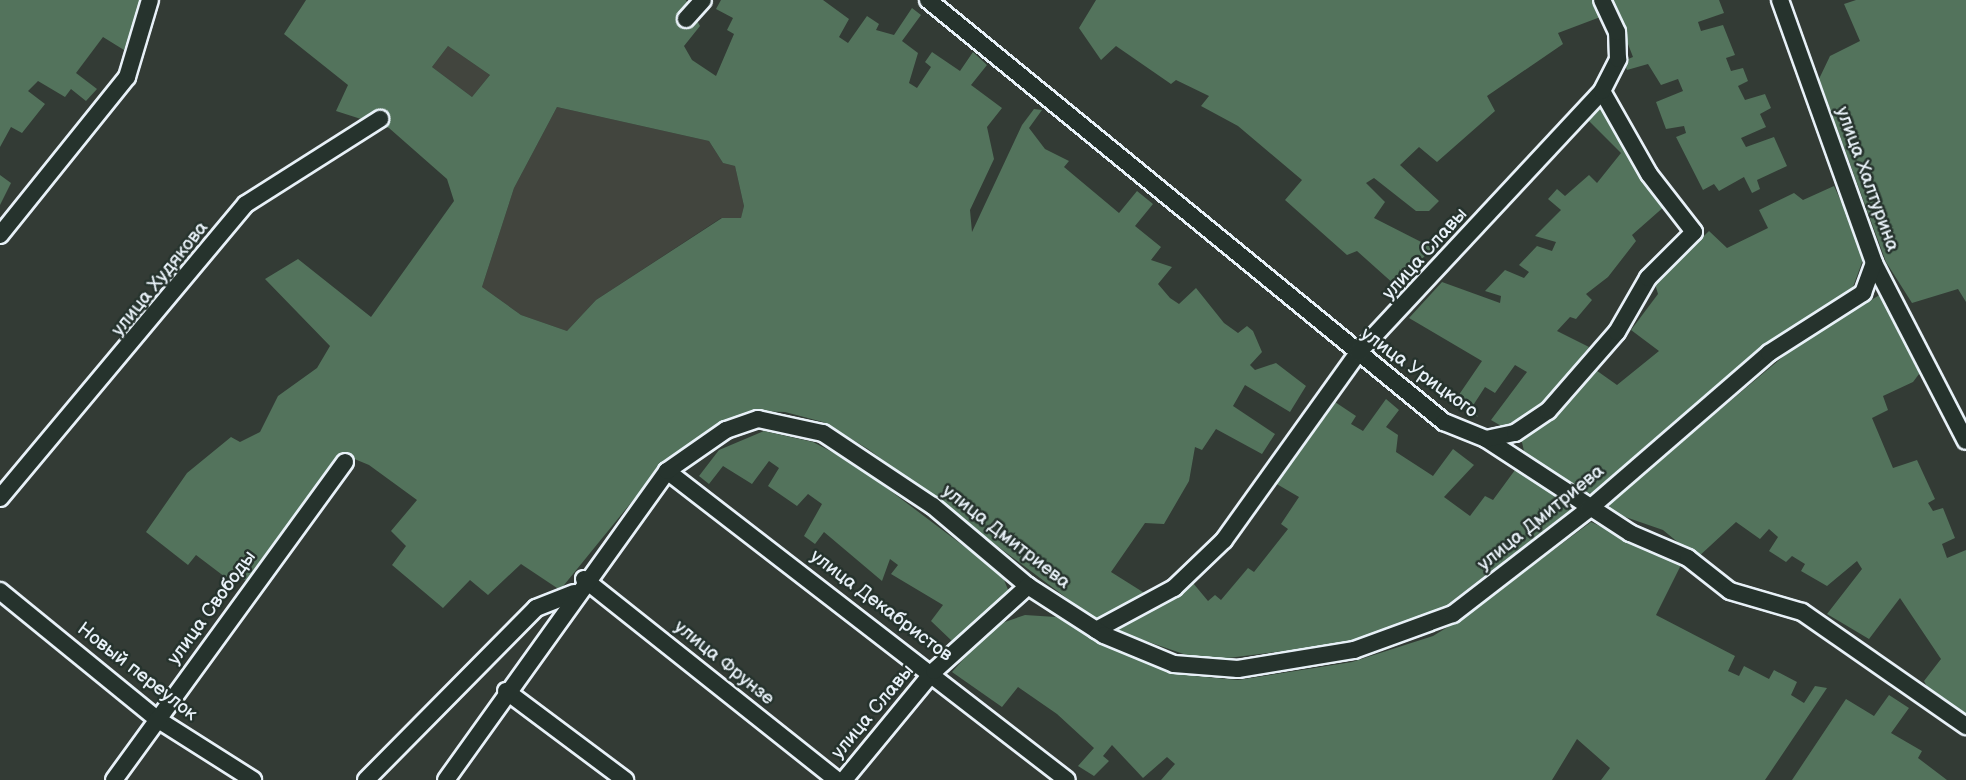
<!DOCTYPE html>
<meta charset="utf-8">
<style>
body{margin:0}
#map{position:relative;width:1966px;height:780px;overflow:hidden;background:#333b35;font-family:"Balsamiq Sans",sans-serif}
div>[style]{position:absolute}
.built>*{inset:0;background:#42453e}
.green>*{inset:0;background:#53735c}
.roads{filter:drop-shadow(2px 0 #e8f1f8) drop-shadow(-2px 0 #e8f1f8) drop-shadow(0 2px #e8f1f8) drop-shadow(0 -2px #e8f1f8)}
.minor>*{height:16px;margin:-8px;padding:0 8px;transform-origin:8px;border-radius:8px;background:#26332d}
span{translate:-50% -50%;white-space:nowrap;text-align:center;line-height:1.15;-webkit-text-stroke:5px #26332d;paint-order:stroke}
.street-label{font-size:19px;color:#e8f1f8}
</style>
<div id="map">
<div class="built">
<i style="clip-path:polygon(448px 46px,490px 75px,472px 97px,432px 67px)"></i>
<i style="clip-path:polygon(557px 107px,709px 141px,723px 163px,735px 166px,744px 206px,741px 219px,721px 218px,596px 300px,567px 331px,521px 315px,482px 287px,514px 188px)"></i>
</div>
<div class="green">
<i style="clip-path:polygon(0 0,145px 0,124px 50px,103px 37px,76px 73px,97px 89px,86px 101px,71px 89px,65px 97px,38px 81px,28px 91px,45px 104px,22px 133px,11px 127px,0 147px)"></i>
<i style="clip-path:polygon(evenodd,306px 0,686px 0,700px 26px,684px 46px,692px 60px,716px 76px,734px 34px,727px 30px,733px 18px,716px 9px,721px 0,823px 0,849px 19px,839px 37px,848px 43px,867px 16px,879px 24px,876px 30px,894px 35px,912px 8px,921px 15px,902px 41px,918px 53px,909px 83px,917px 88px,931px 67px,925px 62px,932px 52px,960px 71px,973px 52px,987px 65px,971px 85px,1002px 108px,987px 127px,994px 159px,970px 210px,972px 232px,1022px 125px,1034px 109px,1042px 110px,1029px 128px,1045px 149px,1069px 161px,1064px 167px,1119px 213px,1137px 191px,1153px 204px,1135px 226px,1161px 247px,1151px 260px,1172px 267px,1158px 284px,1170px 298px,1179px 304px,1196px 288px,1224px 323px,1238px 333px,1247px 326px,1253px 331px,1262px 352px,1250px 365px,1255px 370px,1276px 363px,1306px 386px,1290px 412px,1245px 385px,1233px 406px,1275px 434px,1262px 454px,1216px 429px,1202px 450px,1195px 447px,1189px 481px,1164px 524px,1145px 523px,1111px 572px,1146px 594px,1100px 623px,868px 449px,823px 422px,785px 412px,753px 411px,689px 445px,647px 483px,560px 590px,521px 564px,488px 595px,470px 580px,443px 608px,392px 565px,406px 546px,391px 531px,417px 500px,369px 465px,340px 453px,246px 580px,225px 577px,196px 555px,188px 565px,146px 532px,187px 473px,231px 437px,240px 442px,260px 432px,278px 396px,317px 368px,330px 346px,265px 279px,298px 259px,371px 317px,454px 201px,447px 179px,389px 128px,336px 111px,348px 85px,284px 34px,306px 0,448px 46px,490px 75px,472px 97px,432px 67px,448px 46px,306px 0,557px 107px,709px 141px,723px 163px,735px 166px,744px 206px,741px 218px,722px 218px,596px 300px,567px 331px,521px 315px,482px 287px,514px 188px,557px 107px)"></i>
<i style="clip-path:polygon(1096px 0,1595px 0,1603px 16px,1558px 33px,1563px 44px,1487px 96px,1495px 111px,1437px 162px,1419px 147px,1400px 165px,1439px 201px,1429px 211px,1416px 211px,1374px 178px,1366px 183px,1385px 202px,1374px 218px,1433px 248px,1395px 285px,1357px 251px,1347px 255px,1285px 200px,1302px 180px,1238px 126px,1201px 106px,1209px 96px,1176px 80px,1171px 84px,1116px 46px,1101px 60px,1079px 28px)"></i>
<i style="clip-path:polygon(1611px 0,1719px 0,1724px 13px,1698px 22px,1701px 31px,1723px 25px,1735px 55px,1726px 58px,1731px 71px,1743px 68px,1748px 81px,1738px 86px,1745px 100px,1765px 94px,1771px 108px,1760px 114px,1766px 127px,1741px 138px,1746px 147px,1774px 137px,1787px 166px,1757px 180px,1760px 189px,1752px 193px,1744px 177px,1719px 191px,1714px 184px,1703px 190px,1676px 137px,1686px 133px,1684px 126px,1666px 129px,1656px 102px,1683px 91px,1678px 79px,1661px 85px,1648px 64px,1627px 70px,1623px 61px,1633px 57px)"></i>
<i style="clip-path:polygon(1856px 0,1966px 0,1966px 302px,1958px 289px,1912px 303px,1886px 262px,1819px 79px,1830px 56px,1860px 41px,1844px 4px)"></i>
<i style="clip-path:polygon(1596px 107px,1604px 108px,1666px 205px,1632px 235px,1636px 241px,1608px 277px,1586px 294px,1592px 300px,1576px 319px,1570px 317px,1557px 331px,1589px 347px,1542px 406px,1503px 427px,1491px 420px,1527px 372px,1515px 365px,1495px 393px,1485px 387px,1472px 407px,1478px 417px,1454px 402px,1482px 361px,1409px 318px,1442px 282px,1500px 303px,1501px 296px,1485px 291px,1505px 270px,1524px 278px,1529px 272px,1519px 265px,1537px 246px,1552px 251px,1556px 242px,1535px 236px,1561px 210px,1548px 199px,1557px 189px,1565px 196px,1589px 175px,1597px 183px,1621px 153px,1587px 119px)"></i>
<i style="clip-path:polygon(0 175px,11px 183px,0 205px)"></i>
<i style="clip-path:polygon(1834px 186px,1865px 254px,1853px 287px,1768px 346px,1594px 493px,1578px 492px,1524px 451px,1521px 438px,1554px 415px,1593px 368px,1617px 385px,1659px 351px,1631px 330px,1658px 294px,1655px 284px,1709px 231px,1727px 248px,1768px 228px,1759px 210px,1794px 193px,1803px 200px)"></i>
<i style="clip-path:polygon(1881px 294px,1922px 370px,1913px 382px,1883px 396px,1888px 410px,1872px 418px,1893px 468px,1917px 460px,1935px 499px,1928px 503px,1933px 511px,1943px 508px,1955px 538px,1942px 544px,1947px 558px,1966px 550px,1966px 716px,1931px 694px,1924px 681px,1941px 659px,1900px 598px,1869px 639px,1827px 614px,1862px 569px,1857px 561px,1827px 586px,1801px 571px,1805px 564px,1792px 556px,1786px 562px,1769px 551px,1778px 537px,1769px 529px,1760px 539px,1736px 522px,1697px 558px,1663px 530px,1611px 512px,1609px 503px,1791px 350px)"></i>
<i style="clip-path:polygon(1386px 399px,1399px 410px,1386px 427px,1398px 435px,1396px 452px,1433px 476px,1453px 449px,1474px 465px,1444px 497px,1470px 516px,1485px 496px,1493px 500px,1515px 470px,1569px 502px,1570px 510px,1443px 608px,1358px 642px,1204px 661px,1111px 629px,1193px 583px,1208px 601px,1215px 595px,1221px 600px,1248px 568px,1254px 572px,1288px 529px,1281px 524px,1299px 497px,1275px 483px,1332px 400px,1356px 416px,1351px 424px,1363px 431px)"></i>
<i style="clip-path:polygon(764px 431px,813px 442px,855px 464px,1002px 575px,1009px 592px,953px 642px,931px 621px,943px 605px,891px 574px,898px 565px,890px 559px,882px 581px,824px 532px,815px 544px,804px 536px,822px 504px,808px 494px,797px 506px,768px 486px,779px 468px,769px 461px,752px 484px,723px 466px,709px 484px,699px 476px,719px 450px)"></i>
<i style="clip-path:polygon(1591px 522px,1682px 563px,1656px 615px,1735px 656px,1728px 671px,1739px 676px,1744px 666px,1769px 679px,1774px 670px,1797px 682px,1791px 695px,1804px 703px,1815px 686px,1827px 688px,1765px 780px,1601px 780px,1610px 768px,1577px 739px,1552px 780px,1161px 780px,1175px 764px,1167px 757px,1143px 778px,1112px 745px,1103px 756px,1109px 761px,1094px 776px,1078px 766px,1094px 748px,1057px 714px,1018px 687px,1002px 707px,952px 672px,993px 626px,1025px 615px,1056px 617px,1129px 656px,1195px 676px,1238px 680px,1352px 662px,1433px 636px,1464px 617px)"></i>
<i style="clip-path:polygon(1889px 695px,1909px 708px,1891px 733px,1922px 751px,1918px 758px,1947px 780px,1792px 780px,1846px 699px,1874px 716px)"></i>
</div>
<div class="roads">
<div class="minor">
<i style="left:928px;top:0;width:667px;rotate:39.28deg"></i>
<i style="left:1444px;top:422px;width:45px;rotate:22deg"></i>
<i style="left:1486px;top:439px;width:172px;rotate:33.1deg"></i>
<i style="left:1630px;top:533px;width:63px;rotate:23.3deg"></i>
<i style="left:1688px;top:558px;width:53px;rotate:38.2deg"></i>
<i style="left:1730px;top:591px;width:75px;rotate:16.3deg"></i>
<i style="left:1802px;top:612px;width:200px;rotate:34.8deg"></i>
<i style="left:1780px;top:0;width:279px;rotate:70.3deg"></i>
<i style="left:1874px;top:263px;width:200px;rotate:62.7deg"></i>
<i style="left:686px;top:19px;width:25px;rotate:-48deg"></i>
<i style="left:0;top:235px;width:203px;rotate:-51.2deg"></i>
<i style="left:127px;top:77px;width:80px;rotate:-73.4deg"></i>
<i style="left:1486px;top:439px;width:30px;rotate:-12deg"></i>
<i style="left:1515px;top:433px;width:40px;rotate:-34deg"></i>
<i style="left:1548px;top:411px;width:105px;rotate:-48.9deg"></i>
<i style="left:1617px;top:332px;width:62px;rotate:-60.1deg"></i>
<i style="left:1648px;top:278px;width:65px;rotate:-45deg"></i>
<i style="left:1694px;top:232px;width:73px;rotate:-127.8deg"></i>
<i style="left:1649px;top:174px;width:95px;rotate:-119.5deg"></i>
<i style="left:667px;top:471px;width:505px;rotate:37.69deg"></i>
<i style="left:0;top:498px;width:383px;rotate:-50.1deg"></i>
<i style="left:246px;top:204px;width:159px;rotate:-32.4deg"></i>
<i style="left:584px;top:579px;width:323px;rotate:38.5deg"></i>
<i style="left:0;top:591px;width:203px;rotate:39.2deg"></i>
<i style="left:157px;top:719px;width:114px;rotate:32.4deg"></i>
<i style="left:1096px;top:630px;width:89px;rotate:-28.3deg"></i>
<i style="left:1174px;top:588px;width:69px;rotate:-43.8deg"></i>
<i style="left:1224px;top:540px;width:230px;rotate:-54.4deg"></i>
<i style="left:1358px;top:353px;width:358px;rotate:-47deg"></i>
<i style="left:1602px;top:91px;width:36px;rotate:-63deg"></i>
<i style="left:1618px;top:59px;width:27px;rotate:-92deg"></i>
<i style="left:1617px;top:32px;width:35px;rotate:-115deg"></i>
<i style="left:506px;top:691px;width:149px;rotate:36.8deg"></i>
<i style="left:114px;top:780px;width:393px;rotate:-54deg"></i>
<i style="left:366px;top:780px;width:242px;rotate:-45.3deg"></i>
<i style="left:536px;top:608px;width:41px;rotate:-21.5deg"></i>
<i style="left:446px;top:780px;width:380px;rotate:-54.4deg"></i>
<i style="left:667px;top:471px;width:72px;rotate:-34.8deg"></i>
<i style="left:726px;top:430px;width:34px;rotate:-19deg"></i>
<i style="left:758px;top:419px;width:66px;rotate:12.2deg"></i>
<i style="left:823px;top:433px;width:132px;rotate:33.6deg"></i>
<i style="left:933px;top:506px;width:124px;rotate:40.1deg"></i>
<i style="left:1028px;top:586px;width:90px;rotate:32.8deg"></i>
<i style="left:1104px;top:635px;width:76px;rotate:22.5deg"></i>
<i style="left:1174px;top:664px;width:64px;rotate:4.5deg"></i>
<i style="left:1238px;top:669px;width:118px;rotate:-9.3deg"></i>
<i style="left:1354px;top:650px;width:105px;rotate:-20deg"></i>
<i style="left:1453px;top:614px;width:172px;rotate:-37.7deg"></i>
<i style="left:1589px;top:509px;width:238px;rotate:-40.9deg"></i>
<i style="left:1769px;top:353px;width:112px;rotate:-32.6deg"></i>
<i style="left:1863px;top:293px;width:32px;rotate:-70deg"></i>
<i style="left:844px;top:780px;width:141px;rotate:-50.5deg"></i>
<i style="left:934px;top:671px;width:127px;rotate:-42.1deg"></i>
</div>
</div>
<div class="street-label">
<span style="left:1867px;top:179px;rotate:70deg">улица Халтурина</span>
<span style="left:1425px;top:254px;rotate:-48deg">улица Славы</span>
<span style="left:160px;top:279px;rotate:-51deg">улица Худякова</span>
<span style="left:1419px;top:373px;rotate:36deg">улица Урицкого</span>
<span style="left:1541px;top:518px;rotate:-39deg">улица Дмитриева</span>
<span style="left:1006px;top:537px;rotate:38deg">улица Дмитриева</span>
<span style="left:881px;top:606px;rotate:37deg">улица Декабристов</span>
<span style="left:212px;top:608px;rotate:-54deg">улица Свободы</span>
<span style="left:724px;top:663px;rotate:39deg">улица Фрунзе</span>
<span style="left:137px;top:672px;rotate:38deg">Новый переулок</span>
<span style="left:873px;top:712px;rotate:-50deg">улица Славы</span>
</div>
</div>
